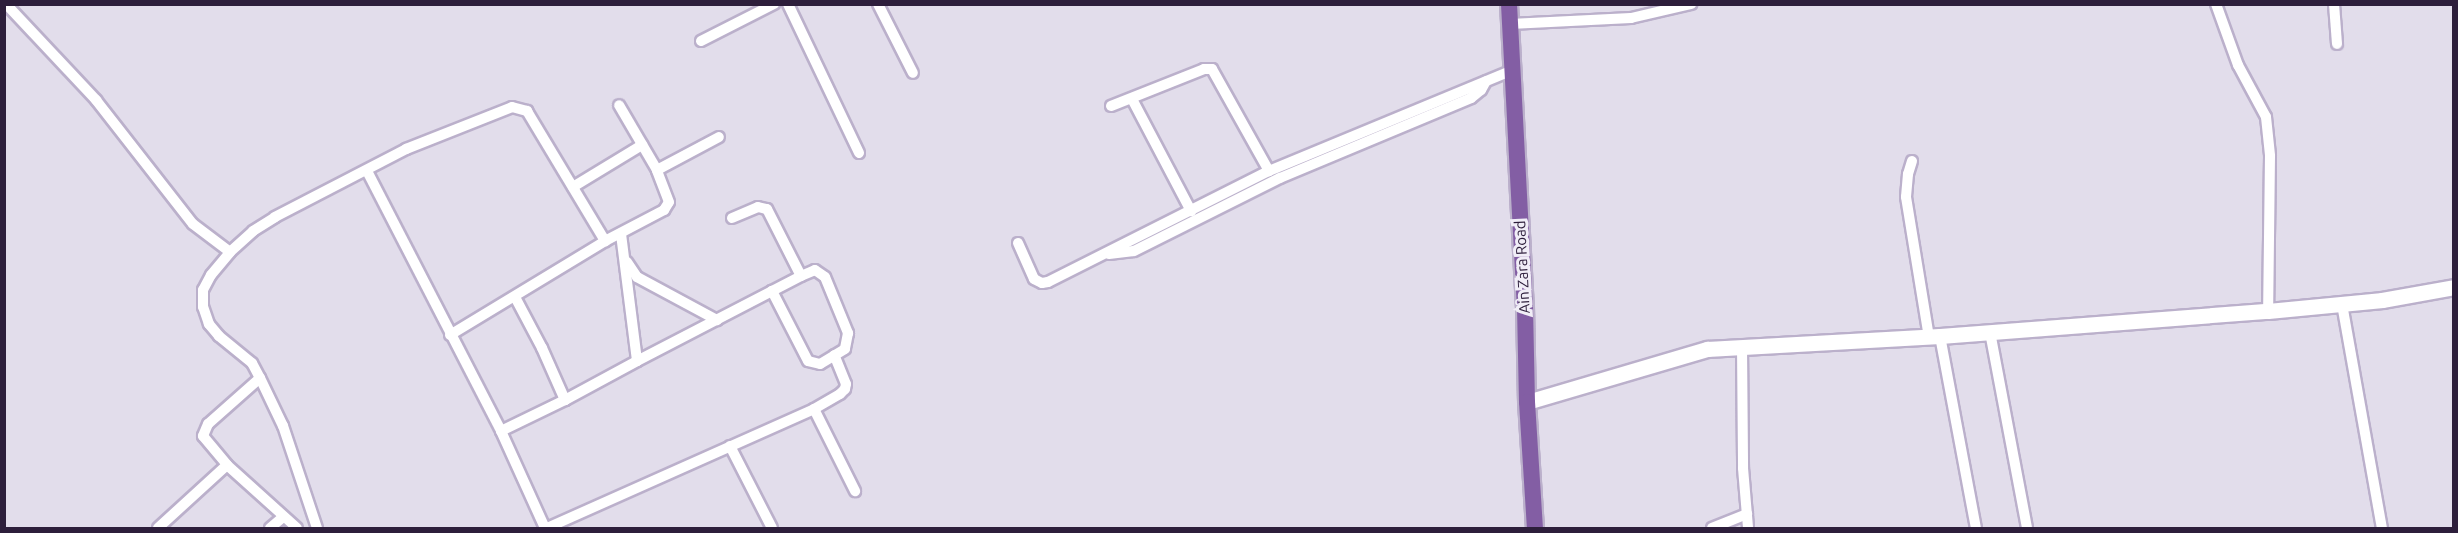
<!DOCTYPE html>
<style>
body{margin:0}
#map{position:relative;width:2458px;height:533px;overflow:hidden;background:#e2ddeb;font-family:Ubuntu,sans-serif}
div>[style]{position:absolute}
.roads{filter:drop-shadow(2px 0 #bbb0cb) drop-shadow(-2px 0 #bbb0cb) drop-shadow(0 2px #bbb0cb) drop-shadow(0 -2px #bbb0cb)}
.street>*{height:10px;margin:-5px;padding:0 5px;transform-origin:5px;border-radius:5px;background:#fff}
.secondary>*{height:15px;margin:-7.5px;padding:0 7.5px;transform-origin:7.5px;border-radius:7.5px;background:#fff}
.primary>*{height:16px;margin:-8px;padding:0 8px;transform-origin:8px;border-radius:8px;background:#835ea4}
span{translate:-50% -50%;white-space:nowrap;text-align:center;line-height:1.15;-webkit-text-stroke:6px #f1eef7;paint-order:stroke}
.street-label{font-size:15px;color:#2d1e3b}
.frame{position:absolute;inset:0;border:6px solid #2d1e3b;pointer-events:none}
</style>
<div id="map">
<div class="roads">
<div class="street">
<i style="left:6px;top:4px;width:132px;rotate:46.8deg"></i>
<i style="left:96px;top:100px;width:157px;rotate:52deg"></i>
<i style="left:193px;top:224px;width:46px;rotate:37.1deg"></i>
<i style="left:788px;top:4px;width:165px;rotate:64.5deg"></i>
<i style="left:878px;top:4px;width:77px;rotate:63.1deg"></i>
<i style="left:2216px;top:4px;width:65px;rotate:70.2deg"></i>
<i style="left:2238px;top:65px;width:59px;rotate:61.7deg"></i>
<i style="left:2266px;top:117px;width:39px;rotate:84deg"></i>
<i style="left:2270px;top:156px;width:155px;rotate:90.7deg"></i>
<i style="left:2334px;top:4px;width:40px;rotate:85.7deg"></i>
<i style="left:1510px;top:24px;width:121px;rotate:-2.8deg"></i>
<i style="left:1631px;top:18px;width:62px;rotate:-13.1deg"></i>
<i style="left:701px;top:41px;width:82px;rotate:-26.9deg"></i>
<i style="left:1132px;top:99px;width:127px;rotate:62.2deg"></i>
<i style="left:1111px;top:106px;width:100px;rotate:-21.7deg"></i>
<i style="left:1204px;top:69px;width:8px"></i>
<i style="left:1212px;top:69px;width:117px;rotate:60.8deg"></i>
<i style="left:1912px;top:161px;width:14px;rotate:107deg"></i>
<i style="left:1908px;top:174px;width:23px;rotate:95deg"></i>
<i style="left:1906px;top:197px;width:142px;rotate:80.7deg"></i>
<i style="left:657px;top:170px;width:70px;rotate:-28deg"></i>
<i style="left:367px;top:171px;width:292px;rotate:62.7deg"></i>
<i style="left:501px;top:431px;width:107px;rotate:65.6deg"></i>
<i style="left:573px;top:187px;width:81px;rotate:-31.3deg"></i>
<i style="left:732px;top:218px;width:28px;rotate:-23deg"></i>
<i style="left:758px;top:207px;width:9px;rotate:13deg"></i>
<i style="left:767px;top:209px;width:75px;rotate:63.1deg"></i>
<i style="left:621px;top:234px;width:128px;rotate:82.8deg"></i>
<i style="left:1018px;top:243px;width:39px;rotate:66deg"></i>
<i style="left:1034px;top:279px;width:9px;rotate:27deg"></i>
<i style="left:1042px;top:283px;width:6px;rotate:-9deg"></i>
<i style="left:1048px;top:282px;width:247px;rotate:-26.7deg"></i>
<i style="left:1269px;top:171px;width:262px;rotate:-22.5deg"></i>
<i style="left:1109px;top:254px;width:25px;rotate:-7deg"></i>
<i style="left:1134px;top:251px;width:163px;rotate:-26.6deg"></i>
<i style="left:1280px;top:178px;width:207px;rotate:-22.7deg"></i>
<i style="left:1471px;top:98px;width:13px;rotate:-39deg"></i>
<i style="left:1481px;top:90px;width:10px;rotate:-61deg"></i>
<i style="left:627px;top:262px;width:18px;rotate:56deg"></i>
<i style="left:637px;top:277px;width:91px;rotate:28.3deg"></i>
<i style="left:515px;top:297px;width:58px;rotate:62.1deg"></i>
<i style="left:542px;top:348px;width:57px;rotate:66.1deg"></i>
<i style="left:2342px;top:304px;width:228px;rotate:79.9deg"></i>
<i style="left:1990px;top:332px;width:199px;rotate:79.3deg"></i>
<i style="left:450px;top:335px;width:181px;rotate:-31.2deg"></i>
<i style="left:605px;top:241px;width:67px;rotate:-27.7deg"></i>
<i style="left:664px;top:210px;width:9px;rotate:-58deg"></i>
<i style="left:669px;top:202px;width:34px;rotate:-111deg"></i>
<i style="left:657px;top:170px;width:75px;rotate:-120.3deg"></i>
<i style="left:1940px;top:336px;width:195px;rotate:79.4deg"></i>
<i style="left:1742px;top:346px;width:122px;rotate:89.5deg"></i>
<i style="left:1743px;top:468px;width:60px;rotate:85.2deg"></i>
<i style="left:260px;top:378px;width:69px;rotate:138.5deg"></i>
<i style="left:208px;top:424px;width:13px;rotate:113deg"></i>
<i style="left:203px;top:436px;width:38px;rotate:50deg"></i>
<i style="left:227px;top:465px;width:94px;rotate:42deg"></i>
<i style="left:814px;top:409px;width:92px;rotate:63.4deg"></i>
<i style="left:501px;top:431px;width:71px;rotate:-25.8deg"></i>
<i style="left:565px;top:400px;width:82px;rotate:-28.4deg"></i>
<i style="left:637px;top:361px;width:185px;rotate:-27.4deg"></i>
<i style="left:801px;top:276px;width:15px;rotate:-23deg"></i>
<i style="left:815px;top:270px;width:12px;rotate:35deg"></i>
<i style="left:825px;top:277px;width:61px;rotate:67.7deg"></i>
<i style="left:848px;top:333px;width:16px;rotate:101deg"></i>
<i style="left:845px;top:349px;width:29px;rotate:149deg"></i>
<i style="left:820px;top:364px;width:12px;rotate:-166deg"></i>
<i style="left:808px;top:361px;width:79px;rotate:-117.2deg"></i>
<i style="left:730px;top:446px;width:92px;rotate:62.9deg"></i>
<i style="left:158px;top:528px;width:93px;rotate:-42.4deg"></i>
<i style="left:270px;top:528px;width:17px;rotate:-40deg"></i>
<i style="left:317px;top:528px;width:108px;rotate:-108.4deg"></i>
<i style="left:283px;top:426px;width:53px;rotate:-115.6deg"></i>
<i style="left:260px;top:378px;width:17px;rotate:-118deg"></i>
<i style="left:252px;top:363px;width:43px;rotate:-140.7deg"></i>
<i style="left:219px;top:336px;width:16px;rotate:-130deg"></i>
<i style="left:209px;top:324px;width:18px;rotate:-109deg"></i>
<i style="left:203px;top:307px;width:17px;rotate:-90deg"></i>
<i style="left:203px;top:290px;width:17px;rotate:-62deg"></i>
<i style="left:211px;top:275px;width:30px;rotate:-50deg"></i>
<i style="left:230px;top:252px;width:31px;rotate:-42deg"></i>
<i style="left:253px;top:231px;width:26px;rotate:-32deg"></i>
<i style="left:275px;top:217px;width:148px;rotate:-27.4deg"></i>
<i style="left:406px;top:149px;width:114px;rotate:-21.6deg"></i>
<i style="left:512px;top:107px;width:16px;rotate:15deg"></i>
<i style="left:527px;top:111px;width:152px;rotate:59deg"></i>
<i style="left:547px;top:528px;width:292px;rotate:-24deg"></i>
<i style="left:814px;top:409px;width:30px;rotate:-30deg"></i>
<i style="left:840px;top:394px;width:7px;rotate:-45deg"></i>
<i style="left:845px;top:389px;width:5px;rotate:-79deg"></i>
<i style="left:846px;top:384px;width:31px;rotate:-112deg"></i>
<i style="left:1712px;top:528px;width:38px;rotate:-22deg"></i>
</div>
<div class="secondary">
<i style="left:1527px;top:402px;width:188px;rotate:-16.4deg"></i>
<i style="left:1707px;top:349px;width:233px;rotate:-3.2deg"></i>
<i style="left:1940px;top:336px;width:329px;rotate:-4.4deg"></i>
<i style="left:2268px;top:311px;width:115px;rotate:-5.5deg"></i>
<i style="left:2382px;top:300px;width:73px;rotate:-10.2deg"></i>
</div>
<div class="primary">
<i style="left:1509px;top:4px;width:303px;rotate:87deg"></i>
<i style="left:1525px;top:307px;width:95px;rotate:88.8deg"></i>
<i style="left:1527px;top:402px;width:126px;rotate:86.4deg"></i>
</div>
</div>
<div class="street-label">
<span style="left:1522px;top:267px;rotate:-93deg">Ain Zara Road</span>
</div>
<div class="frame"></div>
</div>
